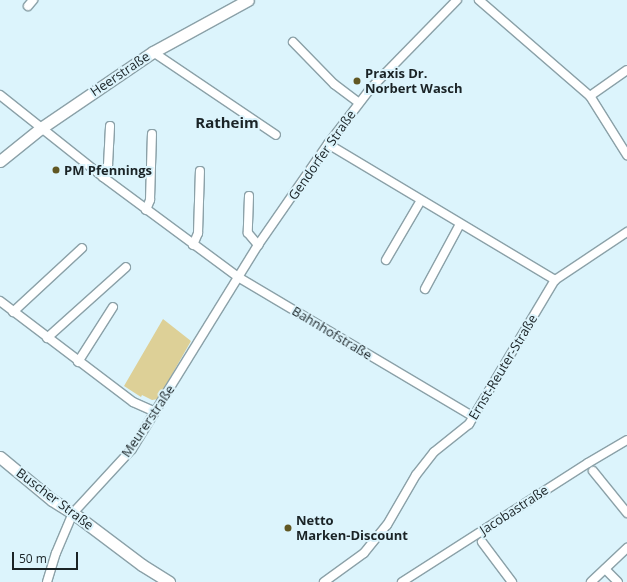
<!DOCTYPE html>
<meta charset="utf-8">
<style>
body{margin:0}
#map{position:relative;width:627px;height:582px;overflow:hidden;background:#dcf4fc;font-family:"Open Sans",sans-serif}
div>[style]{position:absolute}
.green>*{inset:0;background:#ddd097}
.roads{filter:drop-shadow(1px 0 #8ba1a8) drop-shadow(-1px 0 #8ba1a8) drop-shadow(0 1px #8ba1a8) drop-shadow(0 -1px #8ba1a8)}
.minor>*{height:8px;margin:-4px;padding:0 4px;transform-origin:4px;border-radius:4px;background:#fff}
.major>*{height:11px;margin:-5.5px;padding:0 5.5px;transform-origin:5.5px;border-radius:5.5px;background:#fff}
.dots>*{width:11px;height:11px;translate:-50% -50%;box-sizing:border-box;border:2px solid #dcf4fc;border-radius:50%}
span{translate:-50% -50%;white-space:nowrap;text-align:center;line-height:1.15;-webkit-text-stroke:4px #dcf4fc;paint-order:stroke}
.street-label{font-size:13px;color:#1a2326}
.poi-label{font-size:13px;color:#1a2326;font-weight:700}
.left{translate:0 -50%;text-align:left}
.quarter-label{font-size:15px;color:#1a2326;font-weight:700}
.scale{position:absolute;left:12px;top:552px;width:66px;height:18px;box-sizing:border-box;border:2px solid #1a2326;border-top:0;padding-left:5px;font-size:12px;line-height:14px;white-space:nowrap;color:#1a2326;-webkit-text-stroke:3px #dcf4fc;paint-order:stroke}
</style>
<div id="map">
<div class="green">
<i style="clip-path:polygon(163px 319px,191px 341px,158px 399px,152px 400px,142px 395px,141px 397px,124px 386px)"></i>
</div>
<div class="roads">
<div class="minor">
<i style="left:479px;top:0;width:147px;rotate:40.9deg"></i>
<i style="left:590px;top:96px;width:70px;rotate:57.9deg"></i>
<i style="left:28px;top:6px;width:8px;rotate:-50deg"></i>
<i style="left:293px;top:42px;width:59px;rotate:45.7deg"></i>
<i style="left:334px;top:84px;width:31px;rotate:37deg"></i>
<i style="left:153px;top:52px;width:148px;rotate:34deg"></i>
<i style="left:0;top:95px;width:132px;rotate:38.5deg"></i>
<i style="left:103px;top:177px;width:168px;rotate:36.5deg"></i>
<i style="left:238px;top:277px;width:274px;rotate:30.7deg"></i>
<i style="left:590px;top:96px;width:45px;rotate:-35.1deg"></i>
<i style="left:328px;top:144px;width:265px;rotate:30.9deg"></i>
<i style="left:103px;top:177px;width:13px;rotate:-67deg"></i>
<i style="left:108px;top:165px;width:39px;rotate:-87deg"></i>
<i style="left:249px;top:196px;width:37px;rotate:92deg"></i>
<i style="left:248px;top:233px;width:16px;rotate:50deg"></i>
<i style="left:146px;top:210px;width:11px;rotate:-68deg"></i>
<i style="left:150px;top:200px;width:66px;rotate:-88.3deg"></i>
<i style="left:193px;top:245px;width:13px;rotate:-67deg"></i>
<i style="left:198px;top:233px;width:62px;rotate:-88.2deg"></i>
<i style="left:386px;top:260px;width:69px;rotate:-59.7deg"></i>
<i style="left:425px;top:289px;width:74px;rotate:-61.7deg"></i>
<i style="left:0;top:301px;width:167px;rotate:37.2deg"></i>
<i style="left:133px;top:402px;width:24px;rotate:24deg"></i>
<i style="left:13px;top:312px;width:94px;rotate:-42.8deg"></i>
<i style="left:47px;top:338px;width:106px;rotate:-41.9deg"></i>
<i style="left:78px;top:362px;width:65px;rotate:-57.5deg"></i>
<i style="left:593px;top:471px;width:54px;rotate:51deg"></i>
<i style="left:482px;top:542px;width:50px;rotate:53.1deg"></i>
<i style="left:605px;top:569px;width:18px;rotate:45deg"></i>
<i style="left:47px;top:582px;width:30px;rotate:-73deg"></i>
<i style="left:56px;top:553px;width:43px;rotate:-67deg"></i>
<i style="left:73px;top:513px;width:87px;rotate:-47.3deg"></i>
<i style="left:132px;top:449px;width:240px;rotate:-58.3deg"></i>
<i style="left:258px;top:245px;width:123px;rotate:-55.3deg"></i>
<i style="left:328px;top:144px;width:71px;rotate:-52.5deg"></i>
<i style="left:371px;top:88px;width:123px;rotate:-45.7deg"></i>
<i style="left:324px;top:582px;width:49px;rotate:-35.9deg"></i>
<i style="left:364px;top:553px;width:36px;rotate:-51deg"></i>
<i style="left:387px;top:525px;width:58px;rotate:-59.9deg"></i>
<i style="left:416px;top:475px;width:29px;rotate:-52deg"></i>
<i style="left:434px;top:452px;width:45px;rotate:-38.7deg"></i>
<i style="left:469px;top:424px;width:168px;rotate:-59.2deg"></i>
<i style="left:555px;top:280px;width:87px;rotate:-33.7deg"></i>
<i style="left:402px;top:582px;width:221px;rotate:-32.6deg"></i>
<i style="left:588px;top:463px;width:45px;rotate:-30.5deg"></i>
<i style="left:591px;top:582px;width:50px;rotate:-43.4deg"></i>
</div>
<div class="major">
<i style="left:0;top:161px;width:53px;rotate:-38.8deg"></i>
<i style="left:41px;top:128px;width:135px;rotate:-34.2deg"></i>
<i style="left:153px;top:52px;width:108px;rotate:-28.7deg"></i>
<i style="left:0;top:457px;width:67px;rotate:39.6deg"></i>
<i style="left:52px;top:500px;width:25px;rotate:32deg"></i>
<i style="left:73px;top:513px;width:86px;rotate:37deg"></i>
<i style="left:142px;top:565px;width:32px;rotate:32deg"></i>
</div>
</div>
<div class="dots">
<i style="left:357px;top:81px;background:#615723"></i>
<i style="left:56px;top:170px;background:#615723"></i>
<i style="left:288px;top:528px;background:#615723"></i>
</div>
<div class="street-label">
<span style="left:120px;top:74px;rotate:-34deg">Heerstraße</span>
<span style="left:322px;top:155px;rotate:-55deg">Gendorfer Straße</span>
<span style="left:332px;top:333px;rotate:31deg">Bahnhofstraße</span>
<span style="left:503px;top:367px;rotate:-59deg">Ernst-Reuter-Straße</span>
<span style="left:148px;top:421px;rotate:-56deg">Meurerstraße</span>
<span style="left:55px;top:499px;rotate:37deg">Buscher Straße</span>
<span style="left:514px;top:510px;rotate:-33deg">Jacobastraße</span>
</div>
<div class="poi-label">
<span class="left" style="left:365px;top:81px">Praxis Dr.<br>Norbert Wasch</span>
<span class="left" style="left:64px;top:170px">PM Pfennings</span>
<span class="left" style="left:296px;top:528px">Netto<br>Marken-Discount</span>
</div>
<div class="quarter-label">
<span style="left:227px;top:123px">Ratheim</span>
</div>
<div class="scale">50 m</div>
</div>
